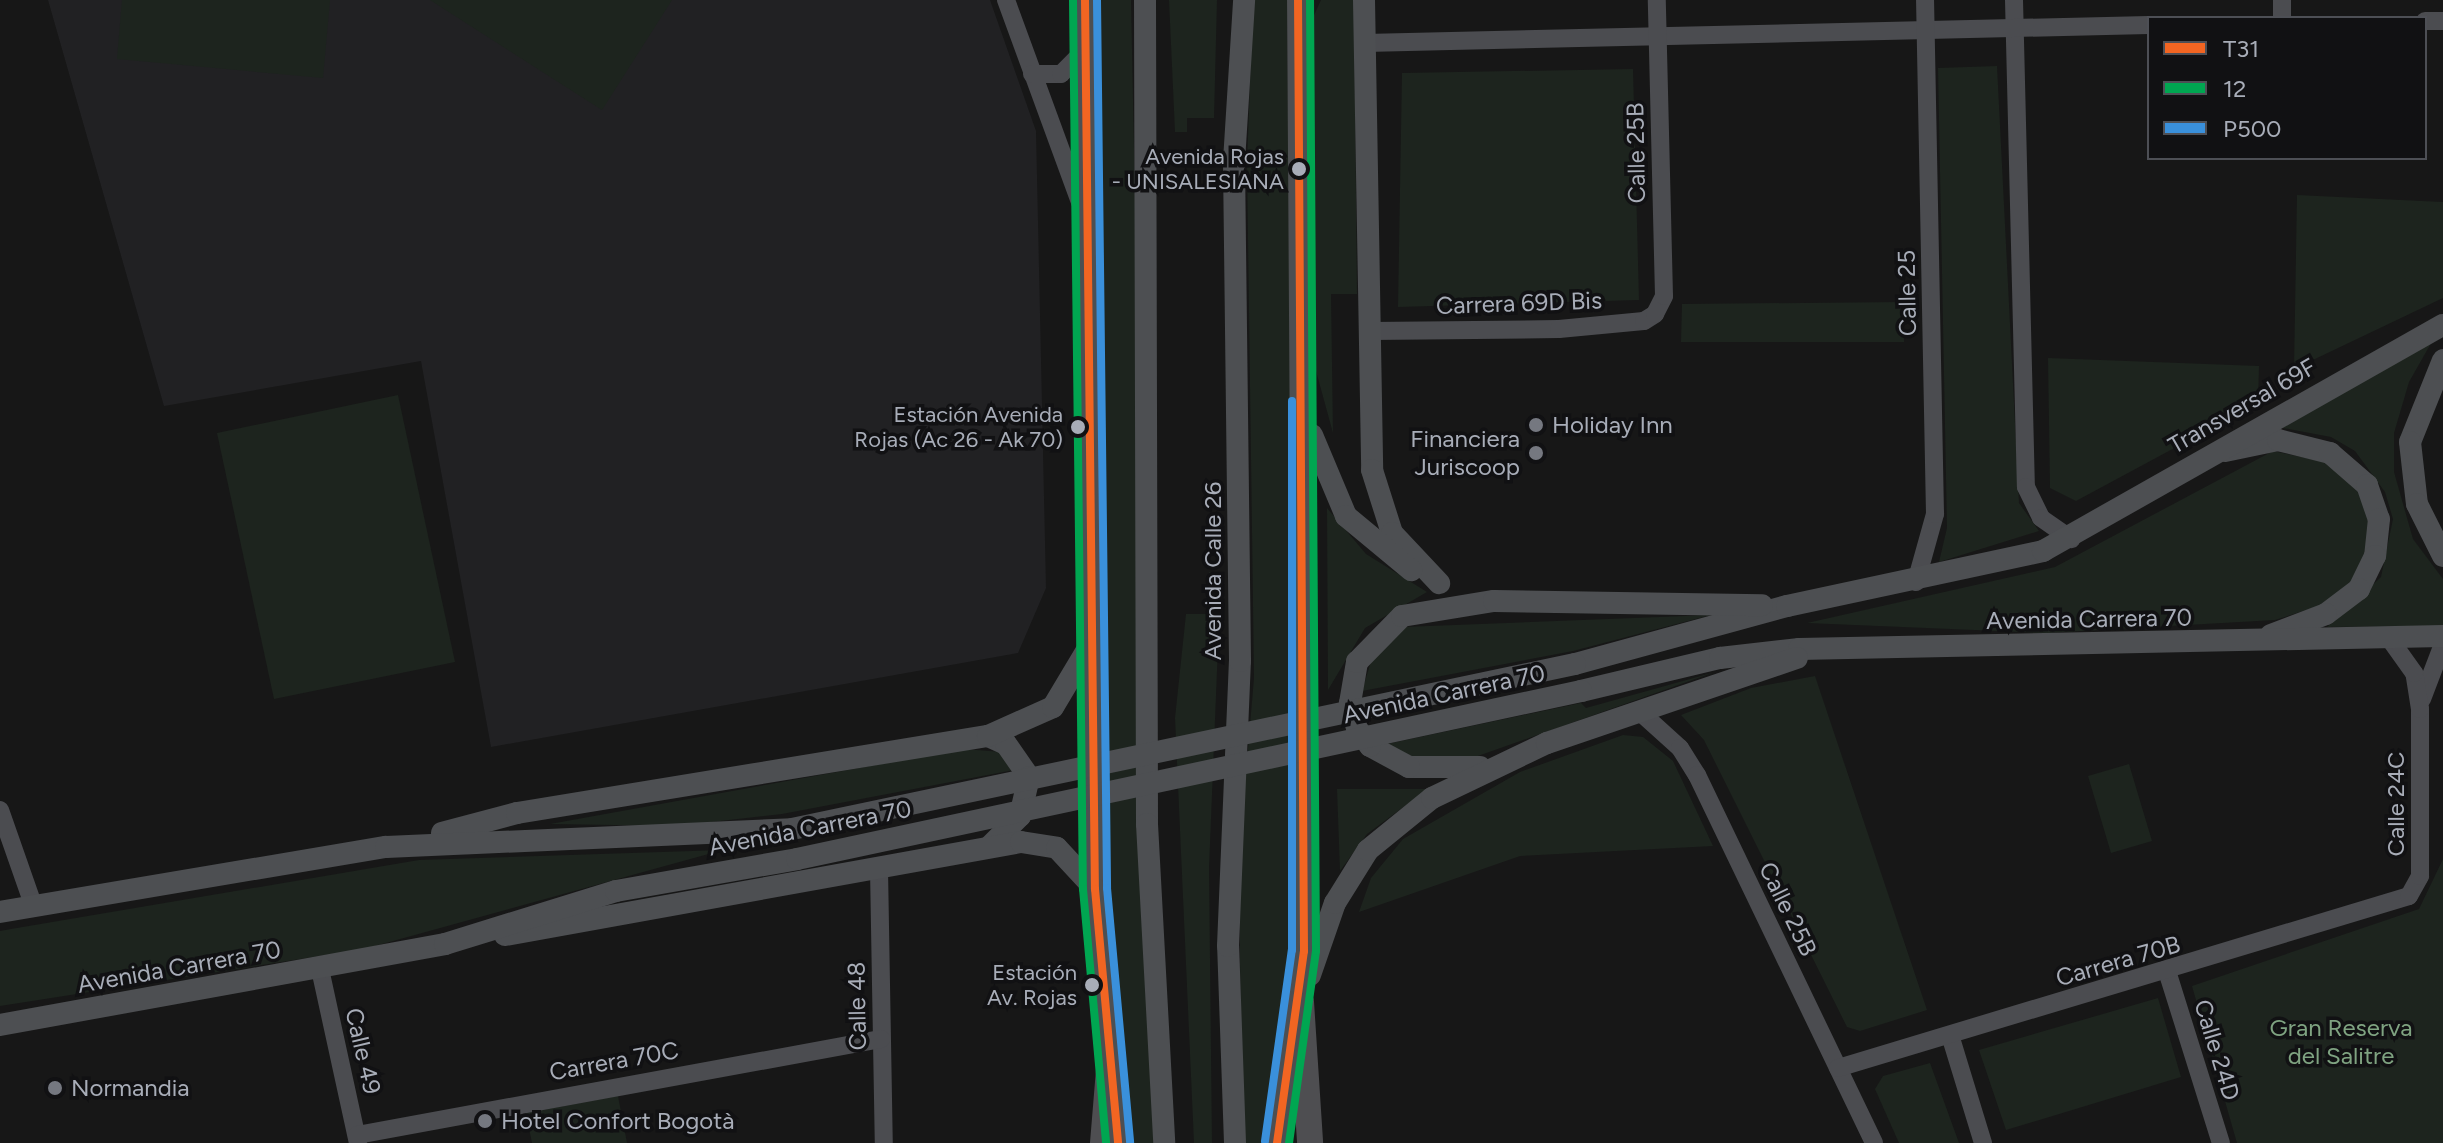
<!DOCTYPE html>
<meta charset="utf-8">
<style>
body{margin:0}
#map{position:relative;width:2443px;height:1143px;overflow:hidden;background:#171717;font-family:Figtree,sans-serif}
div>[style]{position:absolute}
.built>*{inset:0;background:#212123}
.green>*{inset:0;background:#1d241e}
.minor>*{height:18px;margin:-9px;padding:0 9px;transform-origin:9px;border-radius:9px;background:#4b4c50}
.major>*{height:22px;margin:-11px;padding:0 11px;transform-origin:11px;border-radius:11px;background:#4d4f52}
.highway>*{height:26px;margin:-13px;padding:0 13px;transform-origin:13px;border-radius:13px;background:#4e4e51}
.major-bridge>*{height:22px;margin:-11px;padding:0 11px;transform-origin:11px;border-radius:11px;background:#4d4f52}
.bus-1>*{height:8px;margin:-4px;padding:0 4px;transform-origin:4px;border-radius:4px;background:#f26522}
.bus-2>*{height:8px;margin:-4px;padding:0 4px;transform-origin:4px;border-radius:4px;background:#00a651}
.bus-3>*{height:8px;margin:-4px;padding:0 4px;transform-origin:4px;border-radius:4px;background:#3a90db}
.dots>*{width:22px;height:22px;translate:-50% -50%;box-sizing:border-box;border:4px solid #111113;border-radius:50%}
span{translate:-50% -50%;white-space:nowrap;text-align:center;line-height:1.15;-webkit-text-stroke:7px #111113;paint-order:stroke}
.bus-label{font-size:22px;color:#a8adb8}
.right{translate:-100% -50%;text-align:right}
.street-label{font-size:24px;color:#a8adb8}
.poi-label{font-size:24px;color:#a8adb8}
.left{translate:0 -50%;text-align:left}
.park-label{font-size:24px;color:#7fa381}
.legend{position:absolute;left:2147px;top:16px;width:280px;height:144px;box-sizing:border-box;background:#111113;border:2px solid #4d4f55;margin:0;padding:10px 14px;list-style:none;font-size:24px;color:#a8adb8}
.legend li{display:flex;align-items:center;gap:16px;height:40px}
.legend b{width:40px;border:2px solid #4d4f55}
</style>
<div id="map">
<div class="built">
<i style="clip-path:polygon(48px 0,990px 0,1036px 131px,1046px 588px,1018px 653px,491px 747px,421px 361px,164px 406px)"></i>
</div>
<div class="green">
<i style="clip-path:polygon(122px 0,330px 0,323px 78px,117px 59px)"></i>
<i style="clip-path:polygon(430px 0,672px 0,602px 110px)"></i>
<i style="clip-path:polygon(1096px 0,1131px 0,1154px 1143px,1130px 1143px,1105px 846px)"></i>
<i style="clip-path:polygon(1169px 0,1217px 0,1214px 118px,1187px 118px,1187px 132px,1175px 132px)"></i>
<i style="clip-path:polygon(1253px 0,1287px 0,1295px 905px,1286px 1027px,1266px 1143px,1243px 1143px,1240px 963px,1240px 842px,1254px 678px,1247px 164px)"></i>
<i style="clip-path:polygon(1321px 0,1354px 0,1357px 294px,1331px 294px,1333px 433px,1313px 360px,1305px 35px)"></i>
<i style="clip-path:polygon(1997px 66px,2019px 503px,2039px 531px,1939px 562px,1947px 528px,1938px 68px)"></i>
<i style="clip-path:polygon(1633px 69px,1639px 300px,1398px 307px,1402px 73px)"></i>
<i style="clip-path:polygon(2297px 195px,2443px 202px,2443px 298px,2294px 369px)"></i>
<i style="clip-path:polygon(1903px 302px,1904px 342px,1681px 342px,1682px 304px)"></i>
<i style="clip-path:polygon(2434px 338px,2409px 382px,2394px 433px,2394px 472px,2413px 539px,2443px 579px,2443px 626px,2327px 627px,2381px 577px,2393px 519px,2385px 492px,2355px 451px,2331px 437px,2272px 426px)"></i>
<i style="clip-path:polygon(2048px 358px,2259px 366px,2258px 403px,2076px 501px,2050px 488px)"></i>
<i style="clip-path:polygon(398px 395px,455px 662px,274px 699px,217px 433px)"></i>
<i style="clip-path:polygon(2273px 451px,2330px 463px,2351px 479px,2363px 502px,2370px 527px,2365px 554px,2352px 581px,2329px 603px,2275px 620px,2046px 633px,1807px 623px,2055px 567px)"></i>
<i style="clip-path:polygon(1327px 508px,1366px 554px,1427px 592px,1365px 628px,1328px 690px)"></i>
<i style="clip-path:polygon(1209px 572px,1221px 572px,1209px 868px,1212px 1143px,1194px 1143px,1175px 718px,1186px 614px,1207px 614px)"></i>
<i style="clip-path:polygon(1711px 615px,1573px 651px,1362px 691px,1373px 655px,1403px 627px)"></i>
<i style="clip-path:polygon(1715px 672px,1475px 757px,1430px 763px,1382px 745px,1581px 703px,1586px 708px)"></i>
<i style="clip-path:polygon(1815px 676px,1927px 1010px,1860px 1031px,1847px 1027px,1704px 740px,1681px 715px,1751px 688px)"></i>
<i style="clip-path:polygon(1623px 735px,1643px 737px,1673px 761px,1713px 846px,1520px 856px,1359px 912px,1371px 878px,1403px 839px,1520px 772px)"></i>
<i style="clip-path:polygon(964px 749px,1002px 752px,1014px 770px,782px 814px,676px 826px,550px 824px)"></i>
<i style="clip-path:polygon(2129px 764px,2152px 841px,2111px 853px,2088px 776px)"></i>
<i style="clip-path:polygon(1337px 789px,1428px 789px,1367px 834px,1340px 871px)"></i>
<i style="clip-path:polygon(723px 850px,364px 949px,0 1006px,0 931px,11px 929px,419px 860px)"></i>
<i style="clip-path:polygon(2443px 859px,2443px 1143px,2237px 1143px,2192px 986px,2419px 909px)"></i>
<i style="clip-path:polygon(2158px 998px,2181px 1077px,2006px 1130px,1979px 1050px)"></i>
<i style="clip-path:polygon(1930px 1063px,1959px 1143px,1899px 1143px,1875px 1089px,1883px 1076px)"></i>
<i style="clip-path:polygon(618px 1096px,627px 1143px,532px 1143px,526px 1113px)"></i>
</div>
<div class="minor">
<i style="left:1006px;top:0;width:227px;rotate:69.9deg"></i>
<i style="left:2014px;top:0;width:487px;rotate:88.6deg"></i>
<i style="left:2026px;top:487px;width:34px;rotate:64deg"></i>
<i style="left:2041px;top:518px;width:37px;rotate:35deg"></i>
<i style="left:2282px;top:0;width:18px;rotate:90deg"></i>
<i style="left:2425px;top:21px;width:18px"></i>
<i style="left:1365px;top:43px;width:784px;rotate:-1.32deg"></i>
<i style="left:1032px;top:74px;width:29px"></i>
<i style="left:1061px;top:74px;width:34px;rotate:-45deg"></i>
<i style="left:1371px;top:331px;width:188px;rotate:-0.6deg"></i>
<i style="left:1559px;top:329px;width:85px;rotate:-5.4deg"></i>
<i style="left:1644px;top:321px;width:13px;rotate:-32deg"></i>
<i style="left:1655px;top:314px;width:20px;rotate:-63deg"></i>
<i style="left:1664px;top:296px;width:296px;rotate:-91.4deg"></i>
<i style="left:1916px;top:582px;width:71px;rotate:-74.4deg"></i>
<i style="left:1935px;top:514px;width:514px;rotate:-91.11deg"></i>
<i style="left:2422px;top:699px;width:59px;rotate:-69.1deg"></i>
<i style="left:1639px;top:711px;width:55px;rotate:42.1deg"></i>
<i style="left:1680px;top:748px;width:32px;rotate:58deg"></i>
<i style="left:1697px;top:775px;width:408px;rotate:64.3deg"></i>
<i style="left:0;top:810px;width:103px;rotate:70.7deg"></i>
<i style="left:879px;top:869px;width:274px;rotate:89deg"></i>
<i style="left:320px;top:969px;width:178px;rotate:77.7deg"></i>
<i style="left:2167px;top:971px;width:180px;rotate:72.6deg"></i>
<i style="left:1950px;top:1035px;width:113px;rotate:73deg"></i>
<i style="left:1838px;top:1068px;width:596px;rotate:-16.76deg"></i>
<i style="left:2409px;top:896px;width:23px;rotate:-61deg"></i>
<i style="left:2420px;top:876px;width:167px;rotate:-90deg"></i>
<i style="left:2420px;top:709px;width:36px;rotate:-99deg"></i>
<i style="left:2414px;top:673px;width:43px;rotate:-125.5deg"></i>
<i style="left:357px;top:1135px;width:533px;rotate:-10.38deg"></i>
</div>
<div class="major">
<i style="left:1085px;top:0;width:889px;rotate:89.36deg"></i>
<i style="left:1095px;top:889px;width:255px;rotate:84.8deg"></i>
<i style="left:1145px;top:0;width:824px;rotate:89.86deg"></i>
<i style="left:1147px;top:824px;width:319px;rotate:86.9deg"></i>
<i style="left:1364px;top:0;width:470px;rotate:89deg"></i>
<i style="left:1372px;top:470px;width:66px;rotate:72.4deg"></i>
<i style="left:1392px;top:533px;width:69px;rotate:46.8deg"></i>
<i style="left:2443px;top:360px;width:88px;rotate:111.9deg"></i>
<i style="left:2410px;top:442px;width:62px;rotate:83.6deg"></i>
<i style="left:2417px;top:504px;width:58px;rotate:63.4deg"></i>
<i style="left:1312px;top:435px;width:88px;rotate:67.2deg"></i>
<i style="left:1346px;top:516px;width:85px;rotate:39.7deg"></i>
<i style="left:2225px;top:451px;width:54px;rotate:-11.7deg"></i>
<i style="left:2278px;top:440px;width:54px;rotate:14deg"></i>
<i style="left:2330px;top:453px;width:49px;rotate:40.9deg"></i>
<i style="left:2367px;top:485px;width:36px;rotate:71deg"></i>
<i style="left:2379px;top:519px;width:37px;rotate:96deg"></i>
<i style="left:2375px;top:556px;width:37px;rotate:116deg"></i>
<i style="left:2359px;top:589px;width:41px;rotate:142.9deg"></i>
<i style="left:2326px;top:614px;width:59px;rotate:159.1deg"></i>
<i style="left:1575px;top:664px;width:220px;rotate:-15.3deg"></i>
<i style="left:1787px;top:606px;width:262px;rotate:-12.1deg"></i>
<i style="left:2043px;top:551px;width:459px;rotate:-29.5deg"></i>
<i style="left:1581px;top:691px;width:143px;rotate:-13.4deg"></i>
<i style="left:1720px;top:658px;width:80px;rotate:-6.5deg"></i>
<i style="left:1799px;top:649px;width:644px;rotate:-1.16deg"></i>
<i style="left:988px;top:736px;width:20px;rotate:24deg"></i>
<i style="left:1006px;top:744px;width:40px;rotate:55.1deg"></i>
<i style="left:1029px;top:777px;width:40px;rotate:103deg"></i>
<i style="left:1020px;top:816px;width:42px;rotate:135deg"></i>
<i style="left:1480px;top:767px;width:71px;rotate:180deg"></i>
<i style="left:1409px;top:767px;width:44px;rotate:-151.7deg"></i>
<i style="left:1370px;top:746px;width:22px;rotate:-126deg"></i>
<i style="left:1357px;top:728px;width:26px;rotate:-106deg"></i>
<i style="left:1350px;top:703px;width:42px;rotate:-80.3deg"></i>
<i style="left:1357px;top:662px;width:64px;rotate:-45.6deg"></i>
<i style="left:1402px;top:616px;width:93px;rotate:-9.3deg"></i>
<i style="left:1494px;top:601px;width:268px;rotate:0.9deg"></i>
<i style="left:442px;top:833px;width:78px;rotate:-14.9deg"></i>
<i style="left:517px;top:813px;width:477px;rotate:-9.3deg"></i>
<i style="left:988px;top:736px;width:71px;rotate:-24deg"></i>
<i style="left:1053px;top:707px;width:66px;rotate:-59.2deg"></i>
<i style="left:0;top:912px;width:391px;rotate:-9.6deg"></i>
<i style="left:386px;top:847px;width:406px;rotate:-2.5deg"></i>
<i style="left:505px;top:935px;width:524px;rotate:-10.22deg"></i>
<i style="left:1021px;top:842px;width:36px;rotate:9deg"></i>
<i style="left:1057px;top:848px;width:56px;rotate:47.2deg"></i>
<i style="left:1310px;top:975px;width:76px;rotate:-70.9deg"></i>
<i style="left:1335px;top:903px;width:62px;rotate:-58.1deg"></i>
<i style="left:1368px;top:850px;width:82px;rotate:-39.1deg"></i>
<i style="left:1432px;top:798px;width:127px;rotate:-25.6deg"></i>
<i style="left:1547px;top:743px;width:264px;rotate:-18.8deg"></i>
<i style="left:0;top:1025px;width:452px;rotate:-10.3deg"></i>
<i style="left:445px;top:944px;width:179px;rotate:-17.2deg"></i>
<i style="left:616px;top:891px;width:184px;rotate:-10deg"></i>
<i style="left:1235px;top:1143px;width:197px;rotate:-92deg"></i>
<i style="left:1228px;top:946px;width:285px;rotate:-87.6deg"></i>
<i style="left:1240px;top:661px;width:500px;rotate:-90.69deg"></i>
<i style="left:1234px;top:161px;width:161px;rotate:-86.4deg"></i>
<i style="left:1277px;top:1143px;width:194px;rotate:-82deg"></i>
<i style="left:1304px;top:951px;width:951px;rotate:-90.36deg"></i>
</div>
<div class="highway">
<i style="left:1301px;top:1002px;width:141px;rotate:86.3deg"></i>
<i style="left:1103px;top:1143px;width:73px;rotate:-85.3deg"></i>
</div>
<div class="major-bridge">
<i style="left:792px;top:829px;width:800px;rotate:-11.9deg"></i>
<i style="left:797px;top:859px;width:802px;rotate:-12.09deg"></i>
</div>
<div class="bus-1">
<i style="left:1085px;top:0;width:889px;rotate:89.36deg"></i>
<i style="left:1095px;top:889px;width:255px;rotate:84.8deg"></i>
<i style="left:1277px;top:1143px;width:194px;rotate:-82deg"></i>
<i style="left:1304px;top:951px;width:951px;rotate:-90.36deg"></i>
</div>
<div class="bus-2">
<i style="left:1073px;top:0;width:889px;rotate:89.36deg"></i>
<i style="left:1083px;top:889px;width:255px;rotate:84.8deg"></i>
<i style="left:1289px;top:1143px;width:194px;rotate:-82deg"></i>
<i style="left:1316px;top:951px;width:951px;rotate:-90.36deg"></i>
</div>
<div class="bus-3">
<i style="left:1097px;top:0;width:888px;rotate:89.35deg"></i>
<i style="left:1107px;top:888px;width:255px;rotate:84.8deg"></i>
<i style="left:1265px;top:1141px;width:193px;rotate:-82deg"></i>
<i style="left:1292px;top:950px;width:549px;rotate:-90deg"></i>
</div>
<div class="dots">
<i style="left:1299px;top:169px;background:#a8adb8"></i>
<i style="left:1536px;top:425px;background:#757880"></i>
<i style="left:1078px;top:427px;background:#a8adb8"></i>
<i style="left:1536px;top:453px;background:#757880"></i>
<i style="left:1092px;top:985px;background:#a8adb8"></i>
<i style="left:55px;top:1088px;background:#757880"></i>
<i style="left:485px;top:1121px;background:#757880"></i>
</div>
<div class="bus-label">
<span class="right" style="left:1284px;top:169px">Avenida Rojas<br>- UNISALESIANA</span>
<span class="right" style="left:1063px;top:427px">Estación Avenida<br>Rojas (Ac 26 - Ak 70)</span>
<span class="right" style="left:1077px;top:985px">Estación<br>Av. Rojas</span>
</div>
<div class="street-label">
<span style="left:1636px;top:153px;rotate:-91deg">Calle 25B</span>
<span style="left:1907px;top:293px;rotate:-91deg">Calle 25</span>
<span style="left:1519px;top:303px;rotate:-2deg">Carrera 69D Bis</span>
<span style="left:2242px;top:406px;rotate:-30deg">Transversal 69F</span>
<span style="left:1213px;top:571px;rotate:-90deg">Avenida Calle 26</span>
<span style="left:2089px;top:619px;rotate:-1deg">Avenida Carrera 70</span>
<span style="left:1444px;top:694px;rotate:-12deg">Avenida Carrera 70</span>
<span style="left:2396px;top:804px;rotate:-90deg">Calle 24C</span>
<span style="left:810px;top:828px;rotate:-11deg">Avenida Carrera 70</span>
<span style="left:1788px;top:909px;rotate:64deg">Calle 25B</span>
<span style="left:2118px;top:961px;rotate:-16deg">Carrera 70B</span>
<span style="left:179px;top:967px;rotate:-10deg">Avenida Carrera 70</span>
<span style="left:857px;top:1006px;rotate:-91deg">Calle 48</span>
<span style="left:2217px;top:1050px;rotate:73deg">Calle 24D</span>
<span style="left:363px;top:1051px;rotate:77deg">Calle 49</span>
<span style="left:614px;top:1061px;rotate:-10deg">Carrera 70C</span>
</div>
<div class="poi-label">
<span class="left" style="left:1552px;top:425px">Holiday Inn</span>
<span class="right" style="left:1520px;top:453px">Financiera<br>Juriscoop</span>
<span class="left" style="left:71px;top:1088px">Normandia</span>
<span class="left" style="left:501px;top:1121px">Hotel Confort Bogotà</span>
</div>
<div class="park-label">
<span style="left:2341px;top:1042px">Gran Reserva<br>del Salitre</span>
</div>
<ul class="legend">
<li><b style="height:10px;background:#f26522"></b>T31</li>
<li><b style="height:10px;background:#00a651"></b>12</li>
<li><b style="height:10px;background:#3a90db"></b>P500</li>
</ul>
</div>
